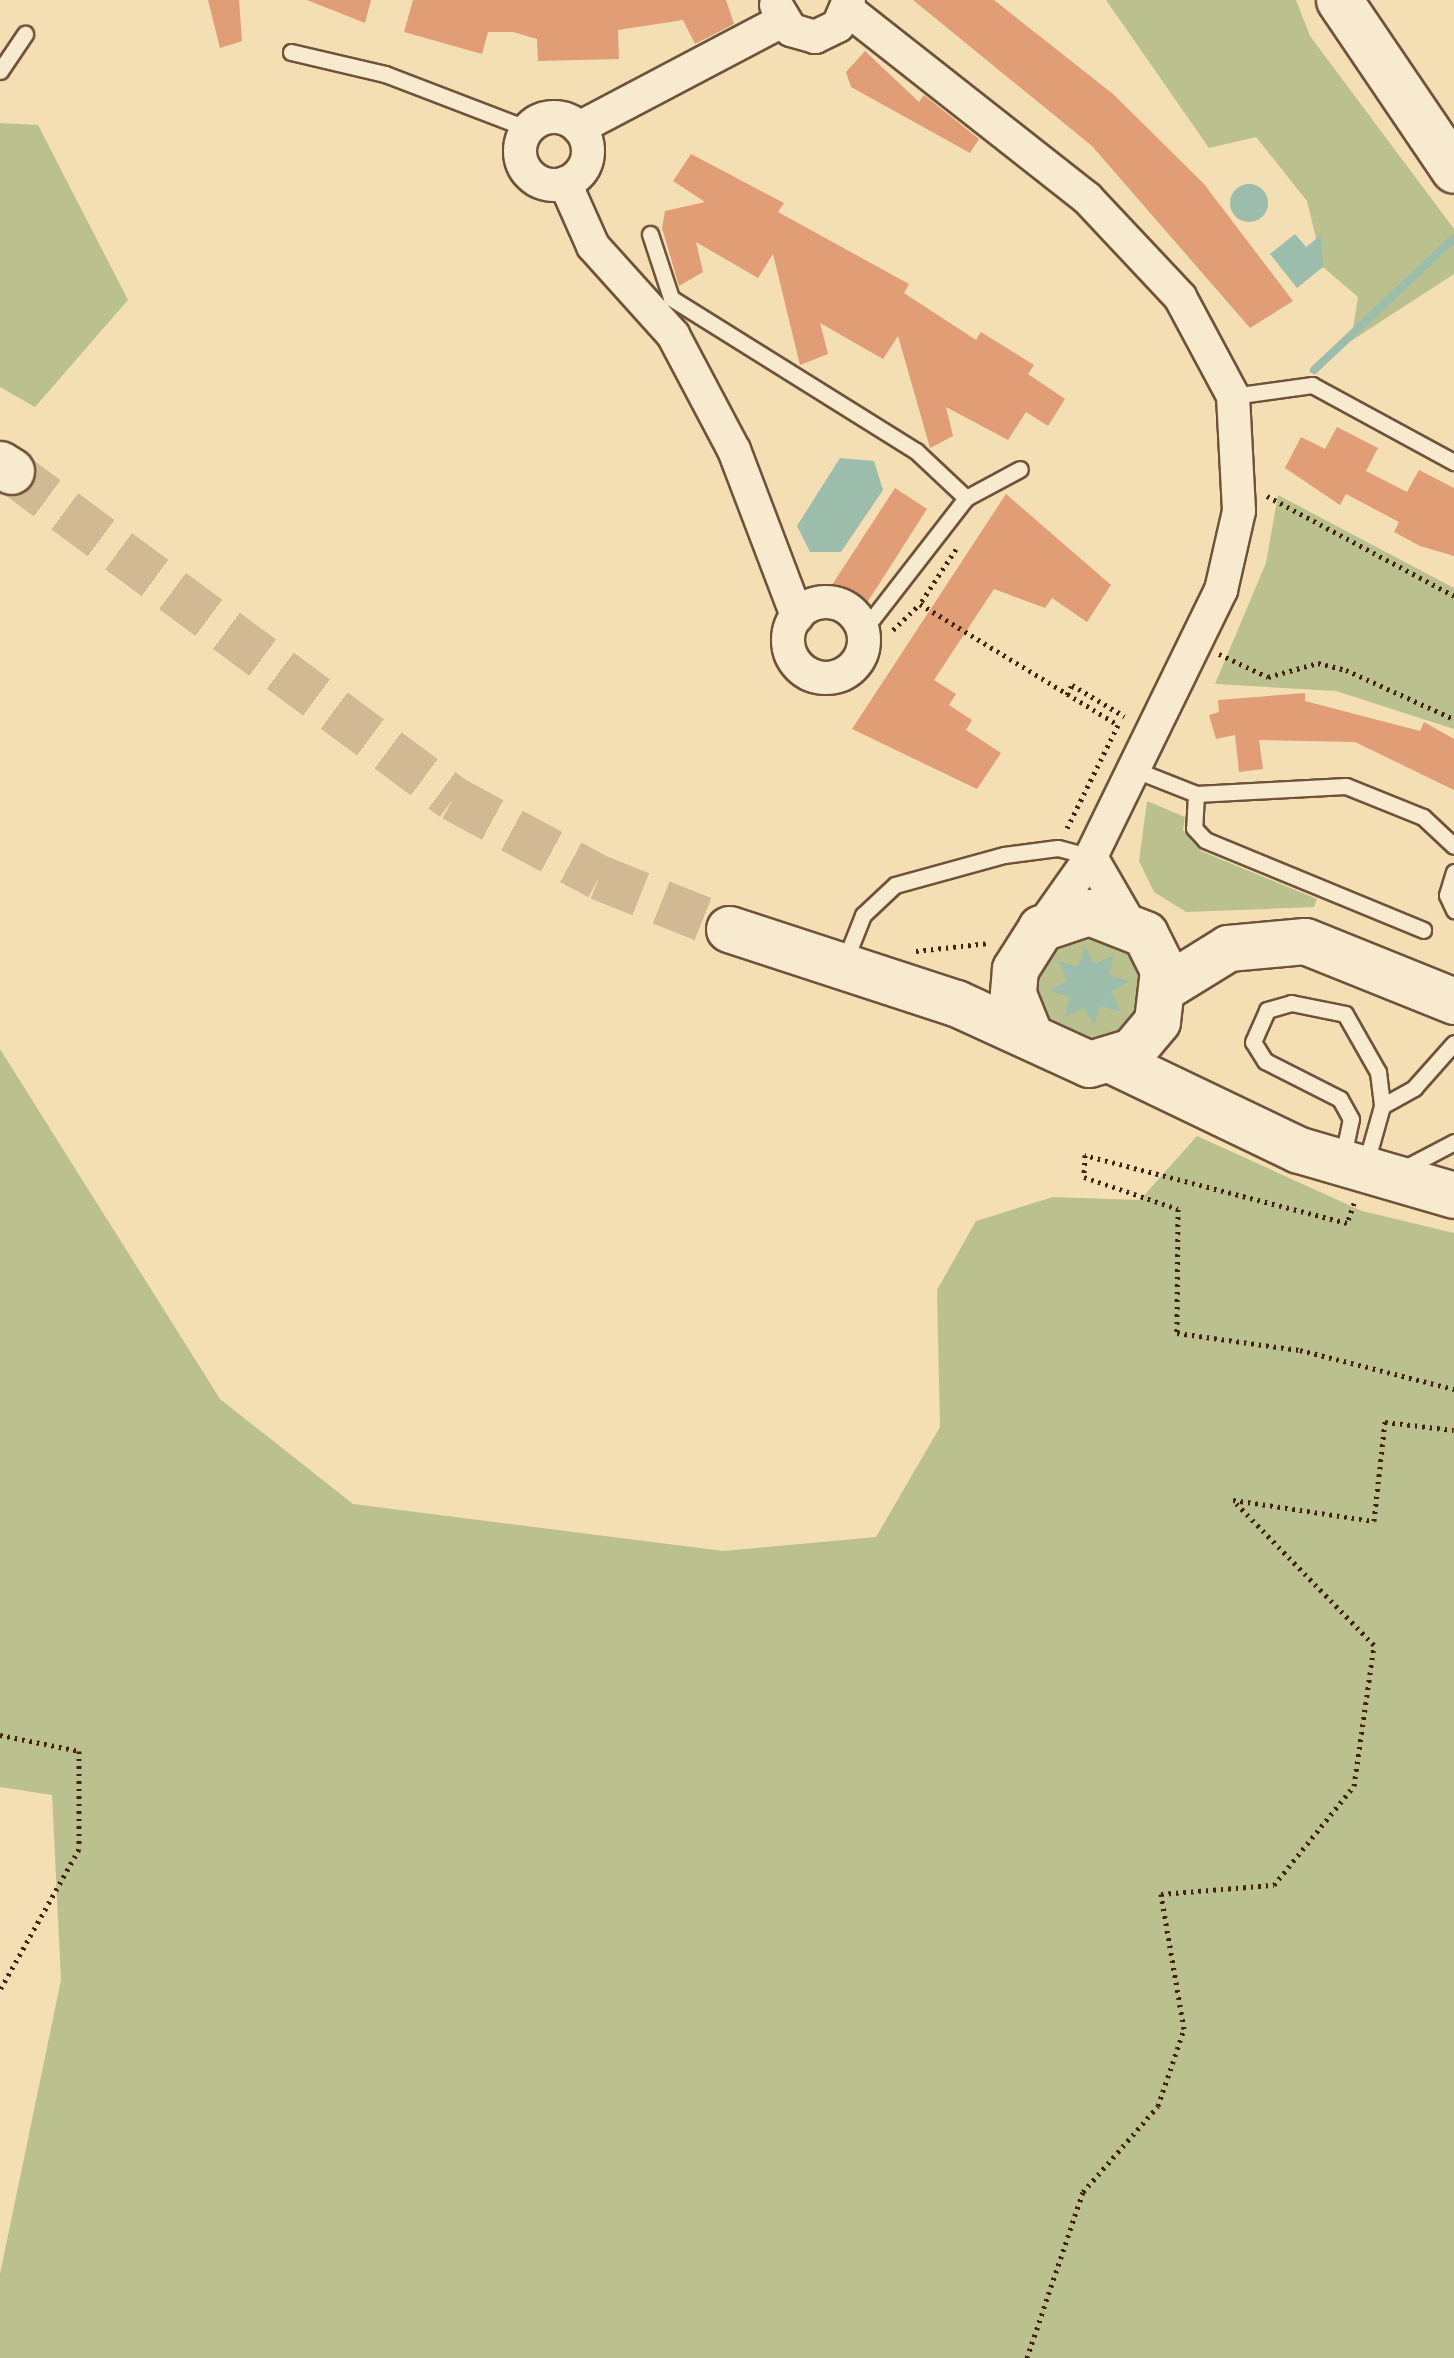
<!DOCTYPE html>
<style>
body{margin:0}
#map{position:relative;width:1454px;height:2358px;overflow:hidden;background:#f4deb3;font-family:"IM FELL DW Pica",serif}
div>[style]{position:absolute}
.green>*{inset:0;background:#bac18e}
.round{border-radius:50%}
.water>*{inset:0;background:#9cbcac}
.stream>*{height:8px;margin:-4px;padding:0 4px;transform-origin:4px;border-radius:4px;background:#9cbcac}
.building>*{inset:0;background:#e19e76}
.secondary-tunnel>*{height:45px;margin-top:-22.5px;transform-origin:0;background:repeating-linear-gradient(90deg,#d0b993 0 45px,transparent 0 67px)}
.path>*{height:5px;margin-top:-2.5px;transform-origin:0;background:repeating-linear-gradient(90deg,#422311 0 2.5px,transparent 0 7.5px)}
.roads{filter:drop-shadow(2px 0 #6e523a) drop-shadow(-2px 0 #6e523a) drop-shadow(0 2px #6e523a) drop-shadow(0 -2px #6e523a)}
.lane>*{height:15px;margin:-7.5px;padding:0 7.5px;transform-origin:7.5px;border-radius:7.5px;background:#f8eace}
.street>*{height:32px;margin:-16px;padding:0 16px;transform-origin:16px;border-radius:16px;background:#f8eace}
.street>.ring{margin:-16px;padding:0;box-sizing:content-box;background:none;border:32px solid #f8eace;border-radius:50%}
.secondary>*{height:45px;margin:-22.5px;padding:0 22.5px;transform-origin:22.5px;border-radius:22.5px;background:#f8eace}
span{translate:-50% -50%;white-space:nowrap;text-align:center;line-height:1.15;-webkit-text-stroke:8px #f8eace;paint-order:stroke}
</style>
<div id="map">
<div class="green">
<i style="clip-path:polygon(1106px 0,1296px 0,1310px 36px,1454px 229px,1454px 274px,1351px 341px,1358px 297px,1323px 267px,1307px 201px,1256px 137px,1209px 148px)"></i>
<i style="clip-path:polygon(0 123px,38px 125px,128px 300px,35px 407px,0 387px)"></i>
<i style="clip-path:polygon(1278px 495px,1454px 588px,1454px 729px,1336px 691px,1215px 684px,1266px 563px)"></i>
<i style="clip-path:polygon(1147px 801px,1185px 817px,1183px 830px,1201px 851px,1317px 899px,1314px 907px,1186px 912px,1154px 892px,1139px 861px)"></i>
<i class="round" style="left:1035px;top:933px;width:108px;height:108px"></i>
<i style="clip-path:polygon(0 1049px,220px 1399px,353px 1504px,723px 1551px,876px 1537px,940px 1427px,937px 1290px,976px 1221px,1053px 1197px,1140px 1200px,1197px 1136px,1362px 1211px,1454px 1233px,1454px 2358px,0 2358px,0 2274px,61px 1980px,52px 1795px,0 1787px)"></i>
</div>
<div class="water">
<i class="round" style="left:1230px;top:184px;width:38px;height:38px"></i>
<i style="clip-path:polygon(1295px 234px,1306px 247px,1321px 235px,1323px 267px,1297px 288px,1270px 254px)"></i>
<i style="clip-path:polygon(840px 458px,874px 461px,883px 490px,841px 552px,810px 552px,797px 526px)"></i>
<i style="clip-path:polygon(1085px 947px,1095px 964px,1114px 955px,1109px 975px,1129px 981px,1111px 992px,1121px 1011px,1100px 1006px,1094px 1025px,1083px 1008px,1065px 1017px,1070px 997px,1050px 991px,1067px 980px,1058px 961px,1078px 967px)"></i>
</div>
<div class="stream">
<i style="left:1314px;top:370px;width:192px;rotate:-43.3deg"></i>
</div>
<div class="building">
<i style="clip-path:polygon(208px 0,239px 0,242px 41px,220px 48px)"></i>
<i style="clip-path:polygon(307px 0,371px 0,365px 23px)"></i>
<i style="clip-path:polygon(413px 0,726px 0,734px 24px,695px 44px,683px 20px,618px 30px,619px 59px,538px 61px,537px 39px,513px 32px,488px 32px,482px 54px,404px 32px)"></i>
<i style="clip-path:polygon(913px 0,994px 0,1113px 94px,1204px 184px,1293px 301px,1250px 328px,1092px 146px)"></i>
<i style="clip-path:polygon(865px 51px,919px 102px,924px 95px,979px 139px,970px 153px,851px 87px,846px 72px)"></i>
<i style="clip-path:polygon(691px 154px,784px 203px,778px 212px,909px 284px,904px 293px,976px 340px,981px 332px,1034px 365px,1028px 374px,1065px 399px,1048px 426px,1026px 412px,1008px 440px,946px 407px,953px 436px,930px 448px,898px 336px,883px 359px,820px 323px,828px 354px,800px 365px,773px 254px,758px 278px,696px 242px,703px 272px,679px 286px,662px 228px,665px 211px,705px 202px,673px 181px)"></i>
<i style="clip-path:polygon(1337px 427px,1378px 448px,1366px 471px,1407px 492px,1419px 470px,1454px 488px,1454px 556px,1420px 546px,1394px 532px,1399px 522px,1346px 494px,1340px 505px,1285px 468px,1301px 437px,1325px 449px)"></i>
<i style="clip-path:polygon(895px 488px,927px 509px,865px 606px,832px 585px)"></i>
<i style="clip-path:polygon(1006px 494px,1111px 585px,1087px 622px,1052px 598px,1045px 608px,994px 589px,934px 680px,956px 694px,949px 705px,972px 720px,966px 730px,1001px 753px,977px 789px,852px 729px)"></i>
<i style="clip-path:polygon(1305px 693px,1305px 701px,1420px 731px,1424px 722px,1454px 739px,1454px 790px,1355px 742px,1259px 740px,1263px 769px,1239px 772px,1235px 735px,1216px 739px,1209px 715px,1219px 712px,1218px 700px)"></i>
</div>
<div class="secondary-tunnel">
<i style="left:11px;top:471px;width:550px;rotate:36.49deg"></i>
<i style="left:453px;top:798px;width:166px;rotate:28.4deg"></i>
<i style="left:599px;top:877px;width:140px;rotate:21.8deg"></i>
</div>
<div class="path">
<i style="left:1267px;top:496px;width:212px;rotate:28.1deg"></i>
<i style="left:956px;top:549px;width:66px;rotate:123.2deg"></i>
<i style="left:920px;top:604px;width:232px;rotate:31.4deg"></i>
<i style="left:1118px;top:725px;width:115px;rotate:116.3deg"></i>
<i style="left:893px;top:630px;width:37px;rotate:-44deg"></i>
<i style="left:1219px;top:654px;width:54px;rotate:25.1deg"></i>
<i style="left:1268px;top:677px;width:52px;rotate:-15.6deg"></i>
<i style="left:1318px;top:663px;width:29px;rotate:14deg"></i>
<i style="left:1346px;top:670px;width:119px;rotate:24.4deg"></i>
<i style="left:858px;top:662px;width:16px;rotate:-43deg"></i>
<i style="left:1067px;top:695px;width:11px;rotate:-63deg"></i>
<i style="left:1072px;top:685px;width:61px;rotate:30.8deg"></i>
<i style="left:916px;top:951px;width:73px;rotate:-6.3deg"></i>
<i style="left:1354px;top:1203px;width:21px;rotate:109deg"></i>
<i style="left:1347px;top:1223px;width:271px;rotate:-165.5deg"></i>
<i style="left:1085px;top:1155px;width:22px;rotate:93deg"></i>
<i style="left:1084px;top:1177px;width:99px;rotate:18.8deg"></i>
<i style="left:1178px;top:1209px;width:124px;rotate:90.5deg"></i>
<i style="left:1177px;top:1333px;width:124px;rotate:7.9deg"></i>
<i style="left:1300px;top:1350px;width:159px;rotate:14.2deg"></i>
<i style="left:0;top:1735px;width:81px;rotate:11.4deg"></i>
<i style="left:79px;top:1751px;width:98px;rotate:90deg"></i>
<i style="left:79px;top:1849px;width:162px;rotate:119.3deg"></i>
<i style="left:1027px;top:2358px;width:175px;rotate:-71.4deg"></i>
<i style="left:1083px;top:2192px;width:114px;rotate:-48.9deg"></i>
<i style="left:1158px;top:2106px;width:81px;rotate:-71.3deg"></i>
<i style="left:1184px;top:2029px;width:137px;rotate:-99.7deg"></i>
<i style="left:1161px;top:1894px;width:113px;rotate:-4.6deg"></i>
<i style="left:1274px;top:1885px;width:127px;rotate:-51.1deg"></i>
<i style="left:1354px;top:1786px;width:142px;rotate:-81.9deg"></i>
<i style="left:1374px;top:1645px;width:202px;rotate:-134.2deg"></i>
<i style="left:1233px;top:1500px;width:143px;rotate:8.5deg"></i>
<i style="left:1374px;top:1521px;width:100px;rotate:-83.7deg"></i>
<i style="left:1385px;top:1422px;width:69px;rotate:6.6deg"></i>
</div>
<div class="roads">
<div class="lane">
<i style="left:291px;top:52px;width:97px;rotate:13.2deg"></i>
<i style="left:385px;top:74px;width:153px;rotate:21deg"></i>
<i style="left:0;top:71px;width:45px;rotate:-56deg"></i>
<i style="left:650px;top:234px;width:67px;rotate:71.8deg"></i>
<i style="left:671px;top:298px;width:289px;rotate:32deg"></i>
<i style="left:916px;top:451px;width:69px;rotate:43.2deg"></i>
<i style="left:966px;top:498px;width:168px;rotate:127.8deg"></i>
<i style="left:1233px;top:396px;width:80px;rotate:-7.9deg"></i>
<i style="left:1312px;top:385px;width:162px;rotate:28.5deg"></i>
<i style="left:966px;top:498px;width:61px;rotate:-28.2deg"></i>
<i style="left:1133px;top:769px;width:68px;rotate:21.6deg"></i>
<i style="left:1196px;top:794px;width:150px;rotate:-3.1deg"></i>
<i style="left:1346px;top:786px;width:83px;rotate:21.9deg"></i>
<i style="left:1423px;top:817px;width:42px;rotate:43.1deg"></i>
<i style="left:1196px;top:794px;width:34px;rotate:93deg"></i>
<i style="left:1194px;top:828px;width:16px;rotate:47deg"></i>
<i style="left:1205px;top:840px;width:236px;rotate:22.4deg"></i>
<i style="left:1454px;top:872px;width:24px;rotate:107deg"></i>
<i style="left:1447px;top:895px;width:17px;rotate:65deg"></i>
<i style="left:844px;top:963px;width:52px;rotate:-68.4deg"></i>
<i style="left:863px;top:915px;width:44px;rotate:-43.2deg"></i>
<i style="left:895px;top:885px;width:113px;rotate:-15.4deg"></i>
<i style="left:1004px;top:855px;width:54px;rotate:-7.4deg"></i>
<i style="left:1058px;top:848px;width:34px;rotate:15deg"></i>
<i style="left:1343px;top:1156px;width:38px;rotate:-78deg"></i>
<i style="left:1351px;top:1119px;width:23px;rotate:-119deg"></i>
<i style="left:1340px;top:1099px;width:84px;rotate:-153.1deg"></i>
<i style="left:1265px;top:1061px;width:22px;rotate:-122deg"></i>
<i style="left:1253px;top:1042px;width:35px;rotate:-66deg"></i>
<i style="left:1267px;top:1010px;width:25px;rotate:-16deg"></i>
<i style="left:1291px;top:1003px;width:55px;rotate:11.5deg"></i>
<i style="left:1345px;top:1014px;width:67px;rotate:60.4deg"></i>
<i style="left:1378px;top:1072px;width:34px;rotate:83deg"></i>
<i style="left:1366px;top:1163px;width:59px;rotate:-74.3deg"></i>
<i style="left:1382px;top:1106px;width:37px;rotate:-29deg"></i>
<i style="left:1414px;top:1088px;width:60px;rotate:-48.4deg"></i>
<i style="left:1401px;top:1170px;width:60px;rotate:-27.8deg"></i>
</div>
<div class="street">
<i style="left:776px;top:5px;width:29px;rotate:59deg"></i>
<i style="left:791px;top:30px;width:25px;rotate:16deg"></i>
<i style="left:815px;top:37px;width:25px;rotate:-26deg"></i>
<i style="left:838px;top:26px;width:28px;rotate:-67deg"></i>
<i style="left:848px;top:10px;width:304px;rotate:38.2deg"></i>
<i style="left:1087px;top:198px;width:136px;rotate:46.8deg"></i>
<i style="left:1180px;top:297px;width:112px;rotate:61.8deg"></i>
<i style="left:1233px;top:396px;width:115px;rotate:87deg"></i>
<i style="left:1239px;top:511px;width:81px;rotate:102.8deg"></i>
<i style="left:1221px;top:590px;width:297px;rotate:116deg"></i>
<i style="left:1091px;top:857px;width:87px;rotate:125.2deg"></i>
<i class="ring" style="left:520px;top:117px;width:36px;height:36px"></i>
<i style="left:579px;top:128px;width:229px;rotate:-27.8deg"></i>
<i style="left:565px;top:183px;width:69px;rotate:66deg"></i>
<i style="left:593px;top:246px;width:120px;rotate:48deg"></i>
<i style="left:673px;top:335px;width:130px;rotate:62.1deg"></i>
<i style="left:734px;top:450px;width:178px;rotate:69.2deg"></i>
<i class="ring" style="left:788px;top:602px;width:44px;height:44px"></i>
<i style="left:1091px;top:857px;width:74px;rotate:60deg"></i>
</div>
<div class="secondary">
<i style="left:1339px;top:0;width:205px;rotate:55.9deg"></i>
<i style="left:0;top:464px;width:13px;rotate:32deg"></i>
<i style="left:729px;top:929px;width:239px;rotate:18.1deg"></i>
<i style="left:956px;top:1003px;width:146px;rotate:24.6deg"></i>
<i style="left:1089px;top:1064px;width:45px;rotate:-16.8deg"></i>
<i style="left:1132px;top:1051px;width:39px;rotate:-50deg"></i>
<i style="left:1157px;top:1021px;width:51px;rotate:-83.3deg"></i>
<i style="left:1163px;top:970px;width:40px;rotate:-116.6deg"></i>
<i style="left:1145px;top:934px;width:60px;rotate:-158.6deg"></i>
<i style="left:1089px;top:912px;width:51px;rotate:161.6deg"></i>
<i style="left:1041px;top:928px;width:49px;rotate:122.4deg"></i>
<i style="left:1015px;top:969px;width:25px;rotate:95deg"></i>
<i style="left:1013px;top:994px;width:45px;rotate:68deg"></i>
<i style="left:1165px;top:987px;width:74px;rotate:-31.8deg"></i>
<i style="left:1228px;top:948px;width:77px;rotate:-5.2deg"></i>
<i style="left:1305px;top:941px;width:161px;rotate:21.9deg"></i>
<i style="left:1111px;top:1060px;width:208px;rotate:25.6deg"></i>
<i style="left:1299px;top:1150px;width:161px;rotate:16.2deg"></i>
</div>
</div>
</div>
